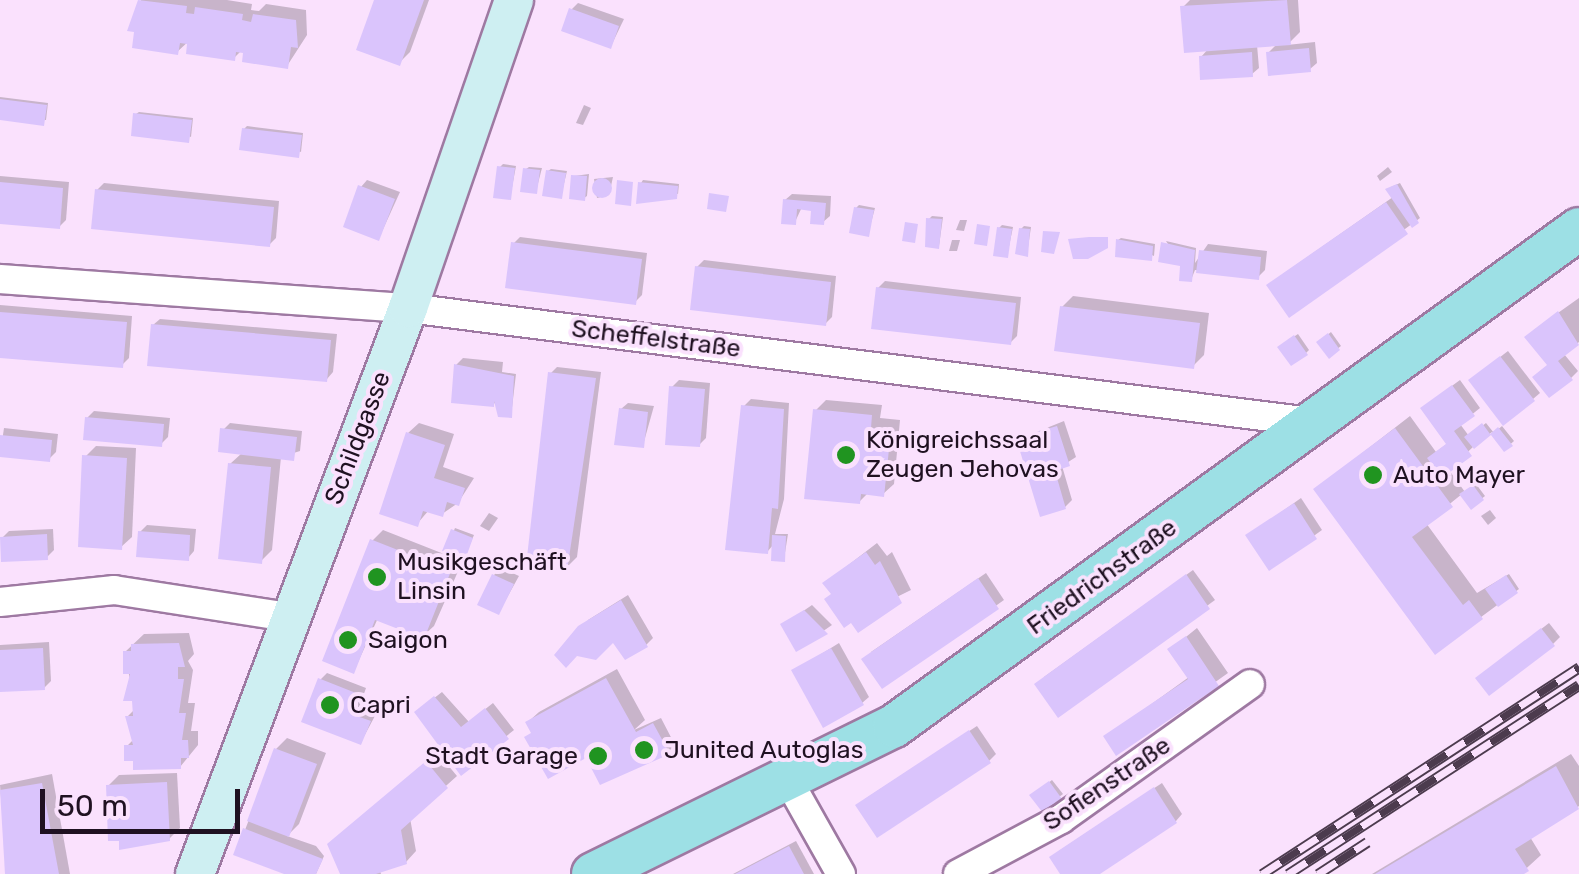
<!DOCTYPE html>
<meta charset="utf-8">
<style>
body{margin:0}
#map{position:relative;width:1579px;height:874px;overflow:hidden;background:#fae1fd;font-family:Rubik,sans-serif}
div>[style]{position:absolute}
.shadow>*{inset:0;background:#0003}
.building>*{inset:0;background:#dac4fc}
.round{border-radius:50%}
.roads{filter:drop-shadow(2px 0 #9e79a2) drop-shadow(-2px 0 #9e79a2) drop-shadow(0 2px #9e79a2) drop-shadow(0 -2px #9e79a2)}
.street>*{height:28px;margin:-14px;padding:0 14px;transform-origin:14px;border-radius:14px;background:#fff}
.secondary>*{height:38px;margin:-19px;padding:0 19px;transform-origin:19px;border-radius:19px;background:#ceeff2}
.primary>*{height:42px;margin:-21px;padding:0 21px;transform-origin:21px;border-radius:21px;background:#9de0e5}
.rail>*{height:11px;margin-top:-5.5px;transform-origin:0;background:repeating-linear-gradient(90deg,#fae1fd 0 22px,#4c3b4e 0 44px);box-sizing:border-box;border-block:2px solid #4c3b4e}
.dots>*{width:28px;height:28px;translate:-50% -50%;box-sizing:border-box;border:5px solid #fae1fd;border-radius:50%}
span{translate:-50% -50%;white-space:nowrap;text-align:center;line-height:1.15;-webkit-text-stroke:8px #fae1fd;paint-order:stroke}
.street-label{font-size:25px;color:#1f1121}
.poi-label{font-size:25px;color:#1f1121}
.left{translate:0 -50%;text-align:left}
.right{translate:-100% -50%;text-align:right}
.scale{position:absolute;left:40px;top:789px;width:200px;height:45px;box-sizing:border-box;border:5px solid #1f1121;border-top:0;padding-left:12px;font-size:30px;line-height:35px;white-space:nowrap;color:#1f1121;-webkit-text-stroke:8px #fae1fd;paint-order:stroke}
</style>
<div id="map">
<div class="shadow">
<i style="clip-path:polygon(141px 0,227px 0,252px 4px,251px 10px,259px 11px,266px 4px,306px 10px,307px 35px,287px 66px,242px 50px,234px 58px,190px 40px,177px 52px,130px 29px)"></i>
<i style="clip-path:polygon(377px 0,429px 0,410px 52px,399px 63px)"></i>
<i style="clip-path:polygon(1190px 0,1298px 0,1300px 32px,1287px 45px,1315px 42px,1317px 63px,1310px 69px,1268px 53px,1278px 43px,1257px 45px,1259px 68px,1252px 74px,1201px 57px,1209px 48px,1183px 7px)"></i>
<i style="clip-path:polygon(578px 3px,624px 19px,611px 46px,571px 10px)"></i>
<i style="clip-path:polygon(0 97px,48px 103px,46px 120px,0 118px)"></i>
<i style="clip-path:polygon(584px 105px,591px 108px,583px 125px,576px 123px)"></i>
<i style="clip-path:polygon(139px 112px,193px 118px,191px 137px,136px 114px)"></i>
<i style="clip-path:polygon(247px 126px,303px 133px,301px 152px,244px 129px)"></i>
<i style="clip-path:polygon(503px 164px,516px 166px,510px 198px,500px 167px)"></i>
<i style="clip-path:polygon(529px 167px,542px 168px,536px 191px,526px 169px)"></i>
<i style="clip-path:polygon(1388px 167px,1392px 172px,1380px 181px,1377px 176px)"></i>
<i style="clip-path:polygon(551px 169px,567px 171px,561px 196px,548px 171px)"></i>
<i style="clip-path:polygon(589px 174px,587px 196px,584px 198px,574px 176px)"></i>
<i style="clip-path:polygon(0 176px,69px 182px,66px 220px,59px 227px,0 221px)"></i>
<i style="clip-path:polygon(613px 177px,609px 195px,597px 198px,594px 179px)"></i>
<i style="clip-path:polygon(367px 180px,400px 192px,379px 238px,361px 187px)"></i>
<i style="clip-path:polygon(643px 180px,679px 184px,678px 194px,641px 183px)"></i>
<i style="clip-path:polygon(104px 183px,279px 201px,276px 238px,269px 245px,97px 190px)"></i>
<i style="clip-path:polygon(1400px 183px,1420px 218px,1289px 314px,1276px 279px,1393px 197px,1391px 187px)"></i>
<i style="clip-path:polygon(792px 194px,831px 196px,830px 216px,823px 222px,814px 208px,802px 207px,795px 222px,785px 200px)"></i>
<i style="clip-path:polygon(859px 205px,875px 208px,868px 234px,856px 208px)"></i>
<i style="clip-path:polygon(932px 216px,943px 217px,939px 246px,929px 219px)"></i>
<i style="clip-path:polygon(967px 220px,964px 231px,956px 230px,960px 220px)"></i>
<i style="clip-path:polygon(1002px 225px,1013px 227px,1007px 256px,999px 228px)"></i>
<i style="clip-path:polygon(1024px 226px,1031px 227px,1027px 254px,1021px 229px)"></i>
<i style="clip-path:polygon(520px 237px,647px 253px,642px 295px,635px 302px,513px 244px)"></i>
<i style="clip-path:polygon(1121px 238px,1155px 244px,1154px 256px,1118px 240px)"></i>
<i style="clip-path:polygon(952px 240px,960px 240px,957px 251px,949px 251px)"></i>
<i style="clip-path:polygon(1166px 241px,1196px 248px,1195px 263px,1208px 244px,1267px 251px,1265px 270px,1258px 277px,1195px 270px,1191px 280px)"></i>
<i style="clip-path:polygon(704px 260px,836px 276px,832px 317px,825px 324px,697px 267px)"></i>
<i style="clip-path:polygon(885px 281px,1021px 297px,1017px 336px,1010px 343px,878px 288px)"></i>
<i style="clip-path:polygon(1073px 296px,1209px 313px,1204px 355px,1193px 366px,1062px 307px)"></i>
<i style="clip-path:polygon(1579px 298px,1579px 342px,1564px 354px,1578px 371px,1571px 378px,1549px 365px,1534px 330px)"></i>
<i style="clip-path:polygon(0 305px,132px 316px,129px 358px,122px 365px,0 356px)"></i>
<i style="clip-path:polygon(160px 319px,337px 334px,333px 372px,327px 379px,153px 325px)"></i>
<i style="clip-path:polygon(1331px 332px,1341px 346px,1329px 355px,1319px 342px)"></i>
<i style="clip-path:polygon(1298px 334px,1309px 350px,1306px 353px,1283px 344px)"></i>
<i style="clip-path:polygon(1508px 351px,1540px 393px,1533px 399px,1478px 374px)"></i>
<i style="clip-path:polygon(463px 358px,503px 362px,502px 372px,516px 374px,511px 416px,500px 397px,493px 405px,456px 365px)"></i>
<i style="clip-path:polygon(557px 367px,601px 372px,577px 557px,566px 568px,550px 374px)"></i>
<i style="clip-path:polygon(679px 380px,710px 383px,706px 438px,699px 445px,672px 387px)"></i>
<i style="clip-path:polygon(1460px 380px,1480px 408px,1460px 424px,1469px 436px,1486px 423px,1494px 433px,1502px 426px,1514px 441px,1505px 449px,1492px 432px,1475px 445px,1449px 470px,1465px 492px,1476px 484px,1485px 496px,1471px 507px,1462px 494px,1426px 523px,1477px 593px,1509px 574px,1519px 589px,1435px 651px,1316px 489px,1410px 416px,1436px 452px,1448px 443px,1430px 402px)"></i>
<i style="clip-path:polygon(751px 399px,789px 403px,784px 499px,775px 534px,788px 534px,784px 559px,774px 544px,767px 552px,744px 406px)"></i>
<i style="clip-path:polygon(826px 400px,882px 405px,880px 418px,900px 420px,894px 484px,883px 494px,868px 493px,859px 502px,816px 410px)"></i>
<i style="clip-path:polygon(628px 403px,654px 406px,643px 445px,621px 409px)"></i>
<i style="clip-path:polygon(94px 411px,170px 418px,168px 437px,161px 444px,87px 418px)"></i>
<i style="clip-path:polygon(1064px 421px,1076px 457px,1062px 466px,1072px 500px,1065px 507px,1019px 439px)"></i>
<i style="clip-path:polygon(230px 423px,302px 431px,300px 451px,281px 457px,272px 550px,261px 561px,230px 464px,242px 453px,223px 430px)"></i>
<i style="clip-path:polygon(419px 423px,454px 434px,443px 467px,474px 478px,458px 503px,442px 514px,429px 510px,417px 524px,408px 433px)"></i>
<i style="clip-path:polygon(4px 428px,58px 434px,56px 452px,49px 459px,0 455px)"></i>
<i style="clip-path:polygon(96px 446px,136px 448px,132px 537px,121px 547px,85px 457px)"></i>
<i style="clip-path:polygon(1301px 498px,1322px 530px,1270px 567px,1249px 535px)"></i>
<i style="clip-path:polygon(1490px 510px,1496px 518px,1488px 525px,1481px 516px)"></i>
<i style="clip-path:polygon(489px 513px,498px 518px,489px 531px,480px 526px)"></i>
<i style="clip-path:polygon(147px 525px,196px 529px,194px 551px,188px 558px,140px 532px)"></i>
<i style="clip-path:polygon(455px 528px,474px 535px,434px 626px,423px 636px,378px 618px,354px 671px,372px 541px,383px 530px,444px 554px)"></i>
<i style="clip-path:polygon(53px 529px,54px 550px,47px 557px,2px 538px,9px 531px)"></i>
<i style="clip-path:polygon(877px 543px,887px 556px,892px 552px,911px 590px,852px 619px,825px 583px)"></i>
<i style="clip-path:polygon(501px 568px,519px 576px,499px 612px,494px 575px)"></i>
<i style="clip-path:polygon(1193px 570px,1215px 600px,1059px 714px,1044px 677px)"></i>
<i style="clip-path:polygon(986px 573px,1004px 600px,883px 686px,871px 652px)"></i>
<i style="clip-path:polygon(628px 595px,653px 638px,646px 645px,613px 639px,577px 653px,588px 620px)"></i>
<i style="clip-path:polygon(812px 605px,832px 625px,797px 649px,783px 625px)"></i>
<i style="clip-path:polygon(1549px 623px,1560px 637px,1553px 644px,1485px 672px)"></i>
<i style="clip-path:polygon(1197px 628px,1228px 673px,1117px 752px,1106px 737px,1189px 677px,1171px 649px)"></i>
<i style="clip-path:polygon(189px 633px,194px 654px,188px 661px,193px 670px,188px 703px,195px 703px,191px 731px,198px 731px,198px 745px,180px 767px,135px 758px,127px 746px,134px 739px,127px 717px,135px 709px,125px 652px,144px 634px)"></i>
<i style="clip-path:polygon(49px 642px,51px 681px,44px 688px,0 689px,0 645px)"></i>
<i style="clip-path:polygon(839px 643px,869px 697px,862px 703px,794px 671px)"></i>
<i style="clip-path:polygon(617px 669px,645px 720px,634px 730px,661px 718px,675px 745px,668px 752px,587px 755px,533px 731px,528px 722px,539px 712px)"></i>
<i style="clip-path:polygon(327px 673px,366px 688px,359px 708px,376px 714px,361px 742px,320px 680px)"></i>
<i style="clip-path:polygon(442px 692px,469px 722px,493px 703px,514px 730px,462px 772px,424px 706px)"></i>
<i style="clip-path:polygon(977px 726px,996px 754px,989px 761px,865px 799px)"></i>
<i style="clip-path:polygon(287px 738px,326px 753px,299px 824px,287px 836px,316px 846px,324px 856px,316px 874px,292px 874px,245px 830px,276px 749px)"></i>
<i style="clip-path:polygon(437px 752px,457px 776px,410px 818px,416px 851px,406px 862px,379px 868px,381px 874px,341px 874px,330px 845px)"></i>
<i style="clip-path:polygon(1571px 754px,1579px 766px,1579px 806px,1530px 837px,1541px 855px,1520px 874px,1372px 874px)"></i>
<i style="clip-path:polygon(177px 773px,180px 828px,169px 839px,108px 786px,119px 775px)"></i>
<i style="clip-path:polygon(52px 774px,70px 874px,7px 874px,0 785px)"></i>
<i style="clip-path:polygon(1052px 780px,1063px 794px,1043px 809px,1033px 795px)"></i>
<i style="clip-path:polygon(1162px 783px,1182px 814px,1176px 821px,1095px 874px,1063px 874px,1059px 851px)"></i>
<i style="clip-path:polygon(796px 841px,814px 874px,733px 874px)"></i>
</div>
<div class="building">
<i style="clip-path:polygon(138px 0,187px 6px,186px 13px,194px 14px,195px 7px,243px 14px,242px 20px,251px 22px,253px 14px,296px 20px,298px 48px,291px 47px,288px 69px,242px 62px,243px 53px,236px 52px,235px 61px,186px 54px,187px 44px,180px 43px,178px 55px,132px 48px,134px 32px,127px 31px)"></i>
<i style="clip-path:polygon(374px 0,424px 0,400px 66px,356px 50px)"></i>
<i style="clip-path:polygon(1287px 0,1291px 45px,1184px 53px,1180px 6px)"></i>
<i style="clip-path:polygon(569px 8px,619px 26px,611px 49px,561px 31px)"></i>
<i style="clip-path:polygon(1309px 48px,1311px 72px,1268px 76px,1266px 52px)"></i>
<i style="clip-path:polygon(1252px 52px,1253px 77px,1200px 80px,1199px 56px)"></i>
<i style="clip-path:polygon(0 99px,47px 105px,44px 126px,0 120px)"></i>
<i style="clip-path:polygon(133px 113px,192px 120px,189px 143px,131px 136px)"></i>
<i style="clip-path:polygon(242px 128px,302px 135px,299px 158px,239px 150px)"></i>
<i style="clip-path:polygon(497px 166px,515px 168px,511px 200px,493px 198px)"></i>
<i style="clip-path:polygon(523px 168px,540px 170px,537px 194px,520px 192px)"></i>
<i style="clip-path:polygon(546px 170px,566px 173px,562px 199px,542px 196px)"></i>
<i style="clip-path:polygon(571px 175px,587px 176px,585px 201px,569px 199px)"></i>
<i class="round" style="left:592px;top:178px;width:20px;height:20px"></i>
<i style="clip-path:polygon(617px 180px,633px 182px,631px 206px,615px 204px)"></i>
<i style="clip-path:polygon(0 182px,63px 188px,60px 229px,0 224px)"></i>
<i style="clip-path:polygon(638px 182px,678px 186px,677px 199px,636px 204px)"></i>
<i style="clip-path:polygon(1397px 184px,1419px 223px,1412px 228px,1385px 189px)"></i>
<i style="clip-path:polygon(358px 185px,395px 199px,379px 241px,343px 227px)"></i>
<i style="clip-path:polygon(95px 189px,274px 207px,270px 247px,91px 229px)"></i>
<i style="clip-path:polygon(709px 193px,729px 196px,726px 212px,707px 209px)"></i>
<i style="clip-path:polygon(783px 199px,826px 203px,824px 225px,810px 224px,811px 211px,797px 209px,796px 225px,781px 224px)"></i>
<i style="clip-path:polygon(1386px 202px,1408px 234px,1289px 318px,1266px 285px)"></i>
<i style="clip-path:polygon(854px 207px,874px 210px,869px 237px,849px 233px)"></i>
<i style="clip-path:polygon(926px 218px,942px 219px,939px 249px,925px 247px)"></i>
<i style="clip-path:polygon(905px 222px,918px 224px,915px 243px,902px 241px)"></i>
<i style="clip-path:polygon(977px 224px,990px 226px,987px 246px,974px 244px)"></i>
<i style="clip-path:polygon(997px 227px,1012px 229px,1008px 258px,993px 256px)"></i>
<i style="clip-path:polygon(1019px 228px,1030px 229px,1028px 257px,1015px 254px)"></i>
<i style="clip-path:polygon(1043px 231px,1060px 232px,1054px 254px,1041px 252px)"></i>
<i style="clip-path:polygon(1089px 237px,1108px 237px,1108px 248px,1088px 259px,1073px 259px,1068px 239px)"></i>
<i style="clip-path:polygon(1116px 239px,1153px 246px,1152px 261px,1115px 257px)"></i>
<i style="clip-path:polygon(511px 242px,642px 259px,636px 305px,505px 288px)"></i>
<i style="clip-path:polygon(1161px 242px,1195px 250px,1192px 282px,1179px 281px,1180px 266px,1158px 262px)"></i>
<i style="clip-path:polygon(1199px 250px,1261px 257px,1259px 280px,1196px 273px)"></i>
<i style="clip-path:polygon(695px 266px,831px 282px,826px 326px,690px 310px)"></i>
<i style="clip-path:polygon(876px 287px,1016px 303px,1011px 345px,871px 329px)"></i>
<i style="clip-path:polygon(1060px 306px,1200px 323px,1194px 369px,1054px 351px)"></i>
<i style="clip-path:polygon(1558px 311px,1579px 345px,1558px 361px,1573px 380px,1549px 398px,1532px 377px,1547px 365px,1524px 337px)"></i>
<i style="clip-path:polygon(0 312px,127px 322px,123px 368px,0 358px)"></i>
<i style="clip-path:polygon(151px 324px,331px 340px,327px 382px,147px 366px)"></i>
<i style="clip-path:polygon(1328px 333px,1340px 350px,1329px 359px,1316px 342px)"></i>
<i style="clip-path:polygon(1294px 335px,1308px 355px,1291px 366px,1277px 347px)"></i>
<i style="clip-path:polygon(1500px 356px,1535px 401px,1503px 426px,1468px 380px)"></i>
<i style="clip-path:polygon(454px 364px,514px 376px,512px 418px,498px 417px,494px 401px,494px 407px,451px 403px)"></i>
<i style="clip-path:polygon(548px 372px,596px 378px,567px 571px,526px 566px)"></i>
<i style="clip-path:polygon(1452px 385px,1475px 416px,1454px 431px,1472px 456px,1442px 478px,1427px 458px,1446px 444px,1420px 408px)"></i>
<i style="clip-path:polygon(669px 386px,705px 389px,700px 447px,665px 445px)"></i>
<i style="clip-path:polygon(741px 405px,784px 409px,778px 509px,772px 508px,768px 554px,725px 550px)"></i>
<i style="clip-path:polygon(619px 408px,648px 412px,644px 448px,614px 445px)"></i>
<i style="clip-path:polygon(813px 409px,872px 415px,871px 428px,891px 430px,884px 497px,861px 494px,860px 504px,804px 499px)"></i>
<i style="clip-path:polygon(85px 417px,164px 424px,162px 447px,83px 440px)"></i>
<i style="clip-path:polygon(1482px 423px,1490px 434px,1498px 427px,1513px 446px,1504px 452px,1491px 435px,1474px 449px,1464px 437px)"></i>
<i style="clip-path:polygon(1057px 426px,1070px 466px,1055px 471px,1066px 509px,1040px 517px,1016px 438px)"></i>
<i style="clip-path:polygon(220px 428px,297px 437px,294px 461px,218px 452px)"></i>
<i style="clip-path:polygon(1395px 428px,1453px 507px,1412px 537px,1463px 605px,1469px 600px,1483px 619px,1435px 655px,1313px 489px)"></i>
<i style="clip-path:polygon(406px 432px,445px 445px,434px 478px,465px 488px,459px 506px,447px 502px,443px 517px,423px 511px,418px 527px,379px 514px)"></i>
<i style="clip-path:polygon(0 435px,52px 440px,50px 462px,0 457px)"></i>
<i style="clip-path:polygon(82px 455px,127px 458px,122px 550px,78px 547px)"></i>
<i style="clip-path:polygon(228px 463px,271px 467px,262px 564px,218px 559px)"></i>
<i style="clip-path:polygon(1473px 485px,1484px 500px,1471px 510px,1459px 494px)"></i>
<i style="clip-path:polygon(1294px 503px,1317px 539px,1269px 571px,1245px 535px)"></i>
<i style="clip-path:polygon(451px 529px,473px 538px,465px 560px,442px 551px)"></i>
<i style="clip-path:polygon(138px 531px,190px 535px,189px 561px,136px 557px)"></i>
<i style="clip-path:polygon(47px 534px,48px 560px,1px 562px,0 537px)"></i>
<i style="clip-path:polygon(772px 535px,786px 536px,785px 562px,771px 561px)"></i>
<i style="clip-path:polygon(370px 539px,451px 571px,424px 639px,375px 620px,354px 674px,322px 661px)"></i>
<i style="clip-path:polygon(866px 552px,875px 565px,880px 561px,902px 603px,858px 633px,851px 623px,844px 628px,824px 599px,831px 594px,822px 583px)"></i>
<i style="clip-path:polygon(492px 574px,514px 584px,499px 615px,477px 605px)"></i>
<i style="clip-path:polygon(1186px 574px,1210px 609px,1058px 718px,1034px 684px)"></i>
<i style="clip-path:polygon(1506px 575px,1518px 593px,1498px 607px,1485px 589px)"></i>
<i style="clip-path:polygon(978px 578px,999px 609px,882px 689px,861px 659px)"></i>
<i style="clip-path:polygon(621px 600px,648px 647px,625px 660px,613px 643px,596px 660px,577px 656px,566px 668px,554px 655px,578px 626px)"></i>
<i style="clip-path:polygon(804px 610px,828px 634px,796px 652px,780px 624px)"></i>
<i style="clip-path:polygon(1541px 628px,1555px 646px,1489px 696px,1475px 678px)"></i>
<i style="clip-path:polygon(1186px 636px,1219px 686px,1116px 756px,1103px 736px,1188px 679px,1167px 649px)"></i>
<i style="clip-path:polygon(179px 643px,185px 667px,178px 667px,178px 679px,184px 679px,179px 713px,186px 713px,182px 740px,188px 740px,189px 758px,181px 758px,181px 769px,133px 770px,133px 761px,124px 761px,124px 745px,133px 745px,125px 716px,133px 716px,132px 701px,123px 701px,130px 674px,123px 674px,123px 651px,131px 651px,131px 644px)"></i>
<i style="clip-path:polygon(43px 648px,45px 690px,0 692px,0 650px)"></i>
<i style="clip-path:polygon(831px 648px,864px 705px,823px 728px,791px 670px)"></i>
<i style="clip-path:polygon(318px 678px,361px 695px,354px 715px,371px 721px,361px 745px,301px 722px)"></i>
<i style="clip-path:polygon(606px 678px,636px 732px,653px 723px,670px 754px,600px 785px,586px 758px,548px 779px,524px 737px,531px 733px,525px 722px)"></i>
<i style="clip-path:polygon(434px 696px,461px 727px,485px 708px,509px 739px,461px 776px,414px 712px)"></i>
<i style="clip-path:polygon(969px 730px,991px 763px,877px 838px,855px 805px)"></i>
<i style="clip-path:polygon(274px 748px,317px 764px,289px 837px,247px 821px)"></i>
<i style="clip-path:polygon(426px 761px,448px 788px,401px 830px,407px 864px,376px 874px,340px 874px,327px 844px)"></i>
<i style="clip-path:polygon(1556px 766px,1579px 809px,1515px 849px,1529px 871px,1524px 874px,1375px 874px)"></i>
<i style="clip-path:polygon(1049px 781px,1062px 799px,1043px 813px,1029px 795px)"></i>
<i style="clip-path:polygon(167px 782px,170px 841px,119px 850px,119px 841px,108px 841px,106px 785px)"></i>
<i style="clip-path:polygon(42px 783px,59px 874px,5px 874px,0 790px)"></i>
<i style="clip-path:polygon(1154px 787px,1177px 823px,1100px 874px,1060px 874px,1049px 857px)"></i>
<i style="clip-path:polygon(243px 828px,323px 859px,316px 874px,284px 874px,233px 855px)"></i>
<i style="clip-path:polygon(789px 846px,804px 874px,735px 874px,760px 861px)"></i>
</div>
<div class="roads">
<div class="street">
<i style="left:0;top:279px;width:409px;rotate:4.1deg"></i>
<i style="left:408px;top:308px;width:909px;rotate:7.2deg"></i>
<i style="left:0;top:602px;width:115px;rotate:-6deg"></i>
<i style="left:114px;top:590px;width:182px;rotate:8.8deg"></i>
<i style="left:788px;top:780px;width:108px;rotate:60.6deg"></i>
<i style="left:958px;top:874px;width:117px;rotate:-28.1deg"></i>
<i style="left:1061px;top:819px;width:232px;rotate:-35.5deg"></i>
</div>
<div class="secondary">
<i style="left:195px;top:874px;width:605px;rotate:-69.38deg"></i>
<i style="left:408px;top:308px;width:326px;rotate:-71deg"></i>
</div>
<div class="primary">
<i style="left:593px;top:874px;width:335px;rotate:-26.2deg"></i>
<i style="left:894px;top:726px;width:846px;rotate:-35.96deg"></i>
</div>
</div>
<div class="rail">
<i style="left:1262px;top:874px;width:379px;rotate:-33.1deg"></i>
<i style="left:1288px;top:874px;width:347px;rotate:-33deg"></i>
<i style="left:1318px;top:874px;width:59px;rotate:-33.1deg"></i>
</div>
<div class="dots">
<i style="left:846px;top:455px;background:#209420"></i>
<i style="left:1373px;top:475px;background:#209420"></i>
<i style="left:377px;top:577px;background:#209420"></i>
<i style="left:348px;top:640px;background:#209420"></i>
<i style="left:330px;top:705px;background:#209420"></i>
<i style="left:644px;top:750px;background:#209420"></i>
<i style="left:598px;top:756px;background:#209420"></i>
</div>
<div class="street-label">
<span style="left:656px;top:339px;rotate:7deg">Scheffelstraße</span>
<span style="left:358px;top:438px;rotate:-69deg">Schildgasse</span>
<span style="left:1102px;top:577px;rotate:-36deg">Friedrichstraße</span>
<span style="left:1107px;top:784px;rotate:-34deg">Sofienstraße</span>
</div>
<div class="poi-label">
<span class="left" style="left:866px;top:455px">Königreichssaal<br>Zeugen Jehovas</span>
<span class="left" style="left:1393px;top:475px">Auto Mayer</span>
<span class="left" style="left:397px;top:577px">Musikgeschäft<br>Linsin</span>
<span class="left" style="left:368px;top:640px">Saigon</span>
<span class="left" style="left:350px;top:705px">Capri</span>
<span class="left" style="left:664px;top:750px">Junited Autoglas</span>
<span class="right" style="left:578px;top:756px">Stadt Garage</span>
</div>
<div class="scale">50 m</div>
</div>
